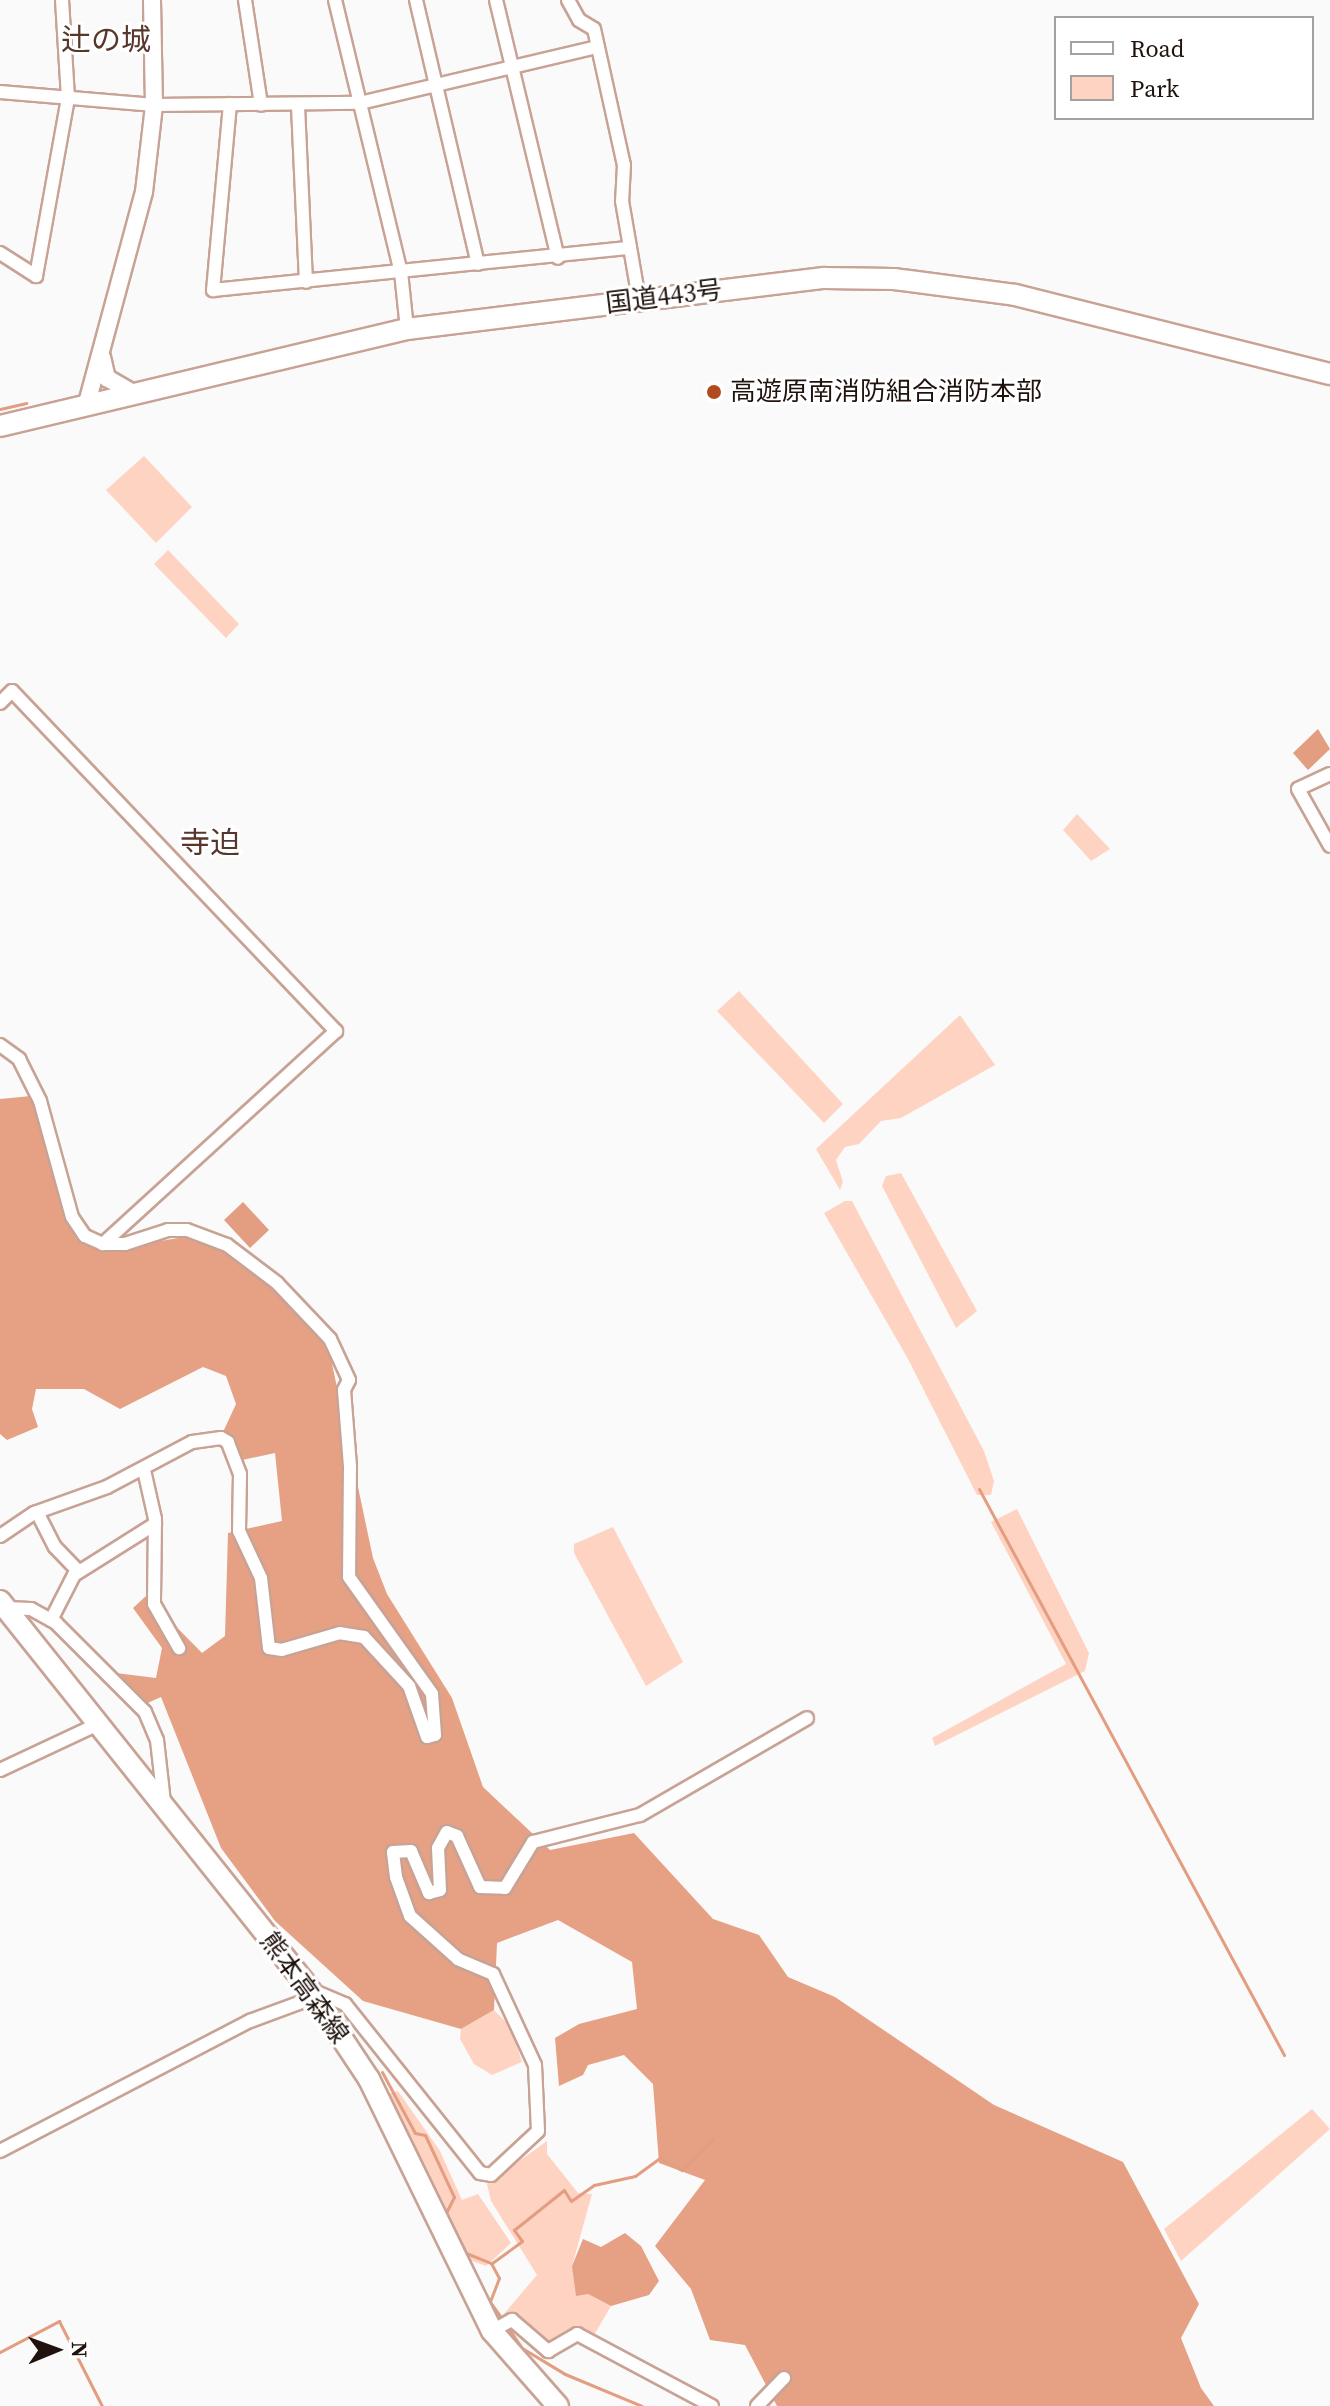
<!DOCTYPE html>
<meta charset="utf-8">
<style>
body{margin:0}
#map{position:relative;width:1330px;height:2406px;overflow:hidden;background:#fafafa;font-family:"Source Serif 4","Noto Sans JP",serif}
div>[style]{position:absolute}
.green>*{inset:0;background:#ffd3c2}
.forest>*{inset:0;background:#e6a084}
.water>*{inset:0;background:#e39d81}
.stream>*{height:3px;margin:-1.5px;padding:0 1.5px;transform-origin:1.5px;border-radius:1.5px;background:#e39d81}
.roads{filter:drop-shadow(2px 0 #c8a395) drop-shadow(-2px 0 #c8a395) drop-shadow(0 2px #c8a395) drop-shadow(0 -2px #c8a395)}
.minor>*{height:12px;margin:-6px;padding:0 6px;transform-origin:6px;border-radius:6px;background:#fff}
.tertiary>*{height:16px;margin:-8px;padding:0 8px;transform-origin:8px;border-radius:8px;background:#fff}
.primary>*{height:20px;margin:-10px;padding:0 10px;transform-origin:10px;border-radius:10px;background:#fff}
.trunk>*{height:20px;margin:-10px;padding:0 10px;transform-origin:10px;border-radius:10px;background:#fff}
.dots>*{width:22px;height:22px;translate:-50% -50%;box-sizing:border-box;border:4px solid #fff;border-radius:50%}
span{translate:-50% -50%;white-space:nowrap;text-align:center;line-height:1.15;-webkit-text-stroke:6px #fff;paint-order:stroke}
.street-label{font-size:26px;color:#20130d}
.poi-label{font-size:26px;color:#20130d}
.left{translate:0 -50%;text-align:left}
.quarter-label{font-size:30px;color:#56372b}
.legend{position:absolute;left:1054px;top:16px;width:260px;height:104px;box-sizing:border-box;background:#fff;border:2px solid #a6a19e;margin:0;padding:10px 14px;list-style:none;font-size:24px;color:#20130d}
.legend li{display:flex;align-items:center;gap:16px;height:40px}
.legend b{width:40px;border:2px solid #a6a19e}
.north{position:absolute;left:16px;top:2310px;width:80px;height:80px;-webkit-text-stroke:6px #fff;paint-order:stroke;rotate:89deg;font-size:22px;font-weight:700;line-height:32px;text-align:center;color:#20130d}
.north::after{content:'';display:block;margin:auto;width:28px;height:36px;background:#20130d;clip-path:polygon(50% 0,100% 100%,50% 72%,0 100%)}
</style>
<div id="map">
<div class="green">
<i style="clip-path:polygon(144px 456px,192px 507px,156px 543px,106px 490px)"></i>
<i style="clip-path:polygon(168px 550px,239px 624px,226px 638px,154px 564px)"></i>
<i style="clip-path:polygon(1077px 814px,1110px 849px,1091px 861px,1063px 830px)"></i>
<i style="clip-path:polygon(739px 991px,843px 1104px,824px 1123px,717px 1011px)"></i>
<i style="clip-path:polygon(960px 1015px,995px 1065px,901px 1118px,881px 1121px,859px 1144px,845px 1147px,836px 1160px,843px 1182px,840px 1190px,816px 1149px)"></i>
<i style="clip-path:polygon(901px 1173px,977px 1311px,956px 1328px,882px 1186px,886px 1176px)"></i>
<i style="clip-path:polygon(845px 1201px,852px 1201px,984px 1451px,994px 1481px,991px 1495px,977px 1495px,908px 1359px,824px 1213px)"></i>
<i style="clip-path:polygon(1017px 1509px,1089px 1653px,1085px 1671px,935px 1746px,932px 1738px,1066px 1664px,991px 1522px)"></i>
<i style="clip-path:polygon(613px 1527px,683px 1662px,646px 1686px,574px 1553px,574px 1544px)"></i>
<i style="clip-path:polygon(494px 2010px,511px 2027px,522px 2062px,492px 2075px,474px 2064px,460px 2039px,461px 2029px)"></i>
<i style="clip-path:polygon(398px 2091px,440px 2151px,462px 2200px,478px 2194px,511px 2243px,486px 2266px,466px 2259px,387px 2094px)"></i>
<i style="clip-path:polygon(1312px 2109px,1330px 2129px,1181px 2261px,1164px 2229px)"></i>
<i style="clip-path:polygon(547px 2141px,547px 2154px,578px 2193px,592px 2194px,572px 2266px,588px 2294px,611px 2306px,594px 2335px,573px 2330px,559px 2343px,549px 2345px,503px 2315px,537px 2275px,491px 2201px,487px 2184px)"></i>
</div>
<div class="forest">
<i style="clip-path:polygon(31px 1096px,76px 1239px,108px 1250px,190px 1236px,227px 1251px,277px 1288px,327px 1340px,373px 1558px,387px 1594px,452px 1698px,483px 1787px,550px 1850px,634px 1833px,713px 1919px,759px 1935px,788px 1977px,835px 1997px,994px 2105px,1123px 2162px,1199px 2304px,1181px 2338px,1201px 2388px,1214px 2406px,777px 2406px,745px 2345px,710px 2340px,691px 2289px,655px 2246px,705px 2180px,659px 2163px,653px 2084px,624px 2055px,588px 2065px,583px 2075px,559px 2086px,555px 2038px,579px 2024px,637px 2009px,632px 1962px,558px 1920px,497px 1943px,494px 2010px,461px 2029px,363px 2001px,275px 1921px,221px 1848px,161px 1697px,143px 1705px,116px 1673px,156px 1678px,162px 1648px,133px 1608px,146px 1596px,202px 1653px,225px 1636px,228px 1533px,282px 1521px,275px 1453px,242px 1460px,224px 1430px,236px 1404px,226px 1376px,203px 1367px,120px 1409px,84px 1389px,36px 1389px,32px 1409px,38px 1427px,7px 1440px,0 1434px,0 1099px)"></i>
<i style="clip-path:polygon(625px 2233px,641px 2246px,659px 2281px,649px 2295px,611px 2306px,588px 2294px,576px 2296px,572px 2266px,583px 2239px,601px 2247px)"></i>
</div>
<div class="water">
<i style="clip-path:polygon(1318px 729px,1330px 749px,1308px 770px,1293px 753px)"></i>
<i style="clip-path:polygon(243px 1202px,269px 1230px,250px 1248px,224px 1220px)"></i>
</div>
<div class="stream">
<i style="left:0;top:409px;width:27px;rotate:-13deg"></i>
<i style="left:979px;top:1489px;width:643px;rotate:61.68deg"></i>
<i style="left:382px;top:2072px;width:69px;rotate:61.6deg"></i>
<i style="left:415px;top:2133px;width:10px;rotate:11deg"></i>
<i style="left:425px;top:2135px;width:68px;rotate:64.9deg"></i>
<i style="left:454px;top:2197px;width:18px;rotate:117deg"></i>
<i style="left:446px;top:2213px;width:45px;rotate:63.4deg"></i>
<i style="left:466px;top:2253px;width:27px;rotate:22deg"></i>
<i style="left:491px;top:2263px;width:17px;rotate:62deg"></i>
<i style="left:499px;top:2278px;width:26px;rotate:111deg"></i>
<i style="left:490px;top:2302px;width:22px;rotate:54deg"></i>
<i style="left:492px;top:2263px;width:37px;rotate:-36deg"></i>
<i style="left:522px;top:2241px;width:14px;rotate:-126deg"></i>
<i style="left:514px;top:2230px;width:64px;rotate:-38.7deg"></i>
<i style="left:564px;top:2190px;width:13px;rotate:58deg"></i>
<i style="left:571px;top:2201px;width:28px;rotate:-35deg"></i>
<i style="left:594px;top:2185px;width:42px;rotate:-12.4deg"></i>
<i style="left:635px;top:2176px;width:31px;rotate:-36deg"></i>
<i style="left:660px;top:2158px;width:25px;rotate:29deg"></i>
<i style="left:682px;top:2170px;width:44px;rotate:-45deg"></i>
<i style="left:507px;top:2326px;width:27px;rotate:56deg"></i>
<i style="left:522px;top:2348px;width:50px;rotate:31.2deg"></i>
<i style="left:565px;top:2374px;width:83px;rotate:22.6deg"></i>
<i style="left:0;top:2352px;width:67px;rotate:-27.7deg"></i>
<i style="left:59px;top:2321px;width:95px;rotate:63.2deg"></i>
</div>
<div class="roads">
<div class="minor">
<i style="left:245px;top:0;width:106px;rotate:81.3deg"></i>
<i style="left:335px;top:0;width:280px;rotate:76.4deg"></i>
<i style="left:401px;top:272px;width:57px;rotate:84deg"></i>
<i style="left:416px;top:0;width:271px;rotate:76.8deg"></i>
<i style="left:496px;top:0;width:265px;rotate:76.5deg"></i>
<i style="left:568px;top:0;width:23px;rotate:61deg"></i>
<i style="left:579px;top:20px;width:17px;rotate:31deg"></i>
<i style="left:594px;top:29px;width:139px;rotate:77.6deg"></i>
<i style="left:624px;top:165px;width:36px;rotate:93deg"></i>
<i style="left:622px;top:201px;width:99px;rotate:80.2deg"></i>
<i style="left:0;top:92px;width:155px;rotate:4.8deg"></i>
<i style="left:154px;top:105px;width:206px;rotate:-0.6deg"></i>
<i style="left:360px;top:103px;width:244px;rotate:-13.3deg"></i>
<i style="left:230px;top:104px;width:187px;rotate:95.2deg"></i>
<i style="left:213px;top:290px;width:419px;rotate:-5.8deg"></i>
<i style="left:298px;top:106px;width:176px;rotate:87.4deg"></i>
<i style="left:0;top:253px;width:43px;rotate:32.6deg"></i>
<i style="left:36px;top:276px;width:181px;rotate:-79.8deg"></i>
<i style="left:68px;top:98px;width:98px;rotate:-93.5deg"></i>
<i style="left:0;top:703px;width:17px;rotate:-45deg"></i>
<i style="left:12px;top:691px;width:470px;rotate:46.4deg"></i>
<i style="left:336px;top:1031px;width:316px;rotate:137.6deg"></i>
<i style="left:1330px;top:774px;width:35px;rotate:155deg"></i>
<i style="left:1298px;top:789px;width:65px;rotate:60.7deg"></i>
<i style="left:0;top:1045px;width:24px;rotate:36deg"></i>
<i style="left:19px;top:1059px;width:47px;rotate:63.4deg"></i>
<i style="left:40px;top:1101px;width:120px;rotate:74.6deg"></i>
<i style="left:72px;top:1217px;width:23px;rotate:56deg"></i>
<i style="left:85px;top:1236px;width:20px;rotate:24deg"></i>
<i style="left:103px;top:1244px;width:22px"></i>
<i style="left:125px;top:1244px;width:45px;rotate:-18deg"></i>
<i style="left:168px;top:1230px;width:19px"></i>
<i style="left:187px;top:1230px;width:43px;rotate:20.6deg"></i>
<i style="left:227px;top:1245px;width:63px;rotate:37.2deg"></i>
<i style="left:277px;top:1283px;width:77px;rotate:46.6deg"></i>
<i style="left:330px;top:1339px;width:45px;rotate:65.1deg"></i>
<i style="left:349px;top:1380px;width:11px;rotate:117deg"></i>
<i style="left:344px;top:1390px;width:77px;rotate:85.5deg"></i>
<i style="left:350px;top:1467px;width:110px;rotate:90.5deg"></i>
<i style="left:349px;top:1577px;width:143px;rotate:54.6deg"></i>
<i style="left:432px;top:1694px;width:41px;rotate:85.8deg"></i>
<i style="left:435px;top:1735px;width:8px;rotate:166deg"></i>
<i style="left:427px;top:1737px;width:54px;rotate:-109.4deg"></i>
<i style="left:409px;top:1686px;width:67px;rotate:-132.6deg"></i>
<i style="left:364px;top:1637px;width:24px;rotate:-171deg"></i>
<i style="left:340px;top:1633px;width:60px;rotate:163.7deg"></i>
<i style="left:282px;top:1650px;width:13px;rotate:-171deg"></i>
<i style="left:269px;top:1648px;width:70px;rotate:-96.5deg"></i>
<i style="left:261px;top:1578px;width:52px;rotate:-115.1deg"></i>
<i style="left:239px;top:1531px;width:57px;rotate:-89deg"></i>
<i style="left:240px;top:1474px;width:34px;rotate:-111deg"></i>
<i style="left:228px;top:1442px;width:8px;rotate:-150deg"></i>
<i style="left:221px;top:1438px;width:29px;rotate:172deg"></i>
<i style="left:192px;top:1442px;width:96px;rotate:152.1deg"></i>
<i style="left:107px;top:1487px;width:77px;rotate:160.4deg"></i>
<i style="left:34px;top:1513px;width:41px;rotate:145.9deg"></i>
<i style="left:144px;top:1470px;width:50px;rotate:77.3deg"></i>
<i style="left:155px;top:1519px;width:85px;rotate:90.7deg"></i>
<i style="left:154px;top:1604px;width:51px;rotate:60.4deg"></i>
<i style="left:37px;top:1512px;width:39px;rotate:63deg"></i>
<i style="left:55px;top:1547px;width:33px;rotate:46deg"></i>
<i style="left:5px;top:1608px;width:26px;rotate:2deg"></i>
<i style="left:31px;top:1609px;width:29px;rotate:29deg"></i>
<i style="left:56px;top:1623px;width:126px;rotate:45deg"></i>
<i style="left:145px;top:1712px;width:30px;rotate:67deg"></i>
<i style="left:157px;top:1740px;width:62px;rotate:83.6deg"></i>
<i style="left:51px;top:1620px;width:51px;rotate:-62.9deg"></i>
<i style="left:74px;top:1575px;width:96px;rotate:-32.2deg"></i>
<i style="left:0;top:1770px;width:106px;rotate:-25.1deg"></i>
<i style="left:314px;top:1991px;width:34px;rotate:23deg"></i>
<i style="left:345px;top:2004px;width:216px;rotate:51.4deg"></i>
<i style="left:480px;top:2173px;width:11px;rotate:10deg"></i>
<i style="left:491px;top:2175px;width:64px;rotate:-43.1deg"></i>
<i style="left:538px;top:2131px;width:66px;rotate:-92.6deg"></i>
<i style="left:535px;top:2065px;width:100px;rotate:-114.8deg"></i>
<i style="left:493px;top:1974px;width:38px;rotate:-157deg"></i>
<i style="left:458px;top:1959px;width:64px;rotate:-138.1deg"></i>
<i style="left:410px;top:1916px;width:41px;rotate:-109.7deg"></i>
<i style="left:396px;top:1877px;width:25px;rotate:-97deg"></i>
<i style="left:393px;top:1852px;width:18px;rotate:-3deg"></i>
<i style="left:411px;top:1851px;width:46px;rotate:66.8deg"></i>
<i style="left:429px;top:1893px;width:11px;rotate:-15deg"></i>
<i style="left:440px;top:1890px;width:42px;rotate:-92.7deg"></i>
<i style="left:438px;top:1848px;width:18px;rotate:-61deg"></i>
<i style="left:447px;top:1832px;width:11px;rotate:22deg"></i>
<i style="left:457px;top:1836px;width:56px;rotate:65.7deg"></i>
<i style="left:480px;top:1887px;width:25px;rotate:2deg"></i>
<i style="left:505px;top:1888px;width:54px;rotate:-58.7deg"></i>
<i style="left:533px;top:1842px;width:110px;rotate:-14.2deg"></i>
<i style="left:640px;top:1815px;width:193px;rotate:-30.1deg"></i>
<i style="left:0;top:2151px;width:282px;rotate:-27.5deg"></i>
<i style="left:250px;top:2021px;width:69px;rotate:-20.3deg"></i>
<i style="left:492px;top:2331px;width:23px;rotate:-29deg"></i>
<i style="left:512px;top:2320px;width:48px;rotate:40.7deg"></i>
<i style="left:548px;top:2351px;width:34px;rotate:-30deg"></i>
<i style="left:577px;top:2334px;width:153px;rotate:28.1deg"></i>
<i style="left:757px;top:2406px;width:39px;rotate:-46deg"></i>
</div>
<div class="tertiary">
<i style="left:102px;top:357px;width:22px;rotate:77deg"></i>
<i style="left:107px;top:378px;width:28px;rotate:30deg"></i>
<i style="left:87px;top:403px;width:219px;rotate:-74.9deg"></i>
<i style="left:144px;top:192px;width:88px;rotate:-83.4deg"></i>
<i style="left:154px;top:105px;width:105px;rotate:-91.1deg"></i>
</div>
<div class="primary">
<i style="left:0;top:1601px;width:494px;rotate:51.4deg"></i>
<i style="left:308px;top:1987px;width:110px;rotate:56.5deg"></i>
<i style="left:369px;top:2079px;width:280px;rotate:64deg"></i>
<i style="left:492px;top:2331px;width:100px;rotate:48.7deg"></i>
</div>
<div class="trunk">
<i style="left:0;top:426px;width:418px;rotate:-13.4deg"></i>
<i style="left:407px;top:329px;width:420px;rotate:-7deg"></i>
<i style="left:824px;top:278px;width:70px;rotate:0.8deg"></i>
<i style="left:894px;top:279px;width:122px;rotate:7.5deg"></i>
<i style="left:1015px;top:295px;width:325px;rotate:14.1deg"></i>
</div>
</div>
<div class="dots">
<i style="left:714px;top:392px;background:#b14b1d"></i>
</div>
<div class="street-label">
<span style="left:664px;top:297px;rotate:-7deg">国道443号</span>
<span style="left:304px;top:1988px;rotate:54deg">熊本高森線</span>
</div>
<div class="poi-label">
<span class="left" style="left:730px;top:392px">高遊原南消防組合消防本部</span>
</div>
<div class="quarter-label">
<span style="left:106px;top:40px">辻の城</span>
<span style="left:210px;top:843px">寺迫</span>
</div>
<ul class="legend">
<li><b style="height:10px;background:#fff"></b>Road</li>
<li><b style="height:22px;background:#ffd3c2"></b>Park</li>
</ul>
<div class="north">N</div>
</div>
